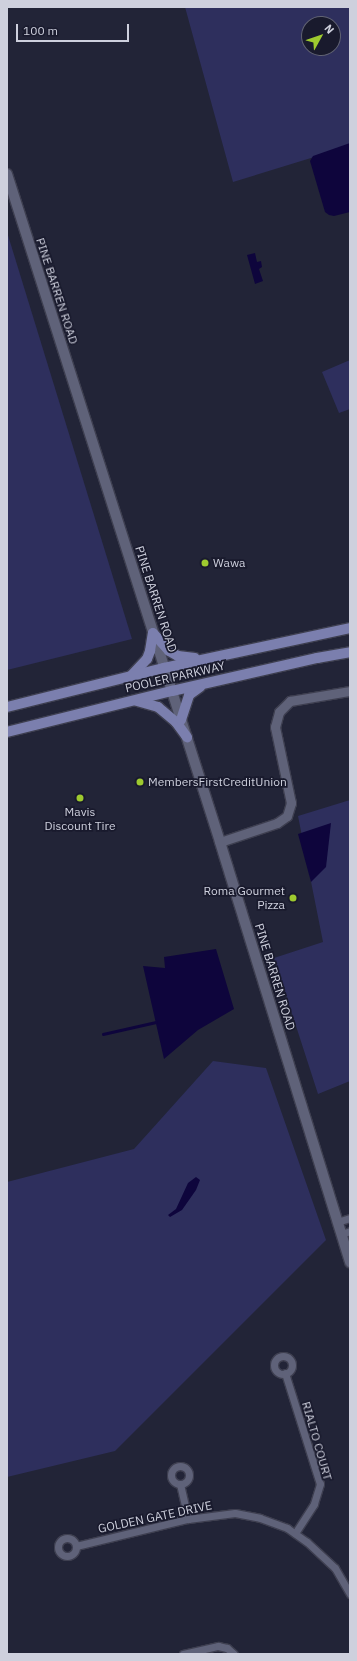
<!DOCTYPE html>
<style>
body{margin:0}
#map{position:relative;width:357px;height:1661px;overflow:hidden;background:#222437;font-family:"IBM Plex Sans",sans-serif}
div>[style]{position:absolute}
.green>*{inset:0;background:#2e2f5d}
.water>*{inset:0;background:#0e053c}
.stream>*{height:2.5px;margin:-1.25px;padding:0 1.25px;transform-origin:1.25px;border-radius:1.25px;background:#0e053c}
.roads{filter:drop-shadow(1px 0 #3e3f50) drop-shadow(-1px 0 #3e3f50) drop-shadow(0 1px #3e3f50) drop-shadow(0 -1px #3e3f50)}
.minor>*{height:7px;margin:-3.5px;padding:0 3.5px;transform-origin:3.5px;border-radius:3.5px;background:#5f6279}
.minor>.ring{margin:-3.5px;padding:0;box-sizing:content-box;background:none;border:7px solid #5f6279;border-radius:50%}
.tertiary>*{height:9px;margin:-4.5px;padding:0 4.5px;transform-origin:4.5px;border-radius:4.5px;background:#5f6279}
.secondary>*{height:10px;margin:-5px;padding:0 5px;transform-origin:5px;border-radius:5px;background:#5f6279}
.primary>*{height:10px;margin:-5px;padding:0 5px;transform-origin:5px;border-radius:5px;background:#7b7fae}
.dots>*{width:11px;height:11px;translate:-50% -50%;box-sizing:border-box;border:2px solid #191a2d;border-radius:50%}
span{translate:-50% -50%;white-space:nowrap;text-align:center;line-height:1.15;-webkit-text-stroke:3.5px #191a2d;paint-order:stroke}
.street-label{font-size:12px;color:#ced0dd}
.poi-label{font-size:12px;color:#ced0dd}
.left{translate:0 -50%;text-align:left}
.right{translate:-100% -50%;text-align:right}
.frame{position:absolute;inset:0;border:8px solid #ced0dd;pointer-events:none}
.north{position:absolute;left:301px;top:16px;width:40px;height:40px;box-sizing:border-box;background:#191a2d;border:1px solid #616373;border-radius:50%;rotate:50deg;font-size:11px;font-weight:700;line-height:16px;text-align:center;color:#ced0dd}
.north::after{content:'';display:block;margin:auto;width:14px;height:18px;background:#9eca2f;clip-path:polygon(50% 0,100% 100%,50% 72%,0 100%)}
.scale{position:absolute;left:16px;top:24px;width:113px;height:18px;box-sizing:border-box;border:2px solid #ced0dd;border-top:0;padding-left:5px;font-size:12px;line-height:14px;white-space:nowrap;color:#ced0dd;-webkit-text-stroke:3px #191a2d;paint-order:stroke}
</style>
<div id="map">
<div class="green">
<i style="clip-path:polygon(evenodd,185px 7px,350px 7px,350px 146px,233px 182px,185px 7px,309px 24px,333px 24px,333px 48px,309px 48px,309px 24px)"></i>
<i style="clip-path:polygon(7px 232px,132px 639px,7px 670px)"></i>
<i style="clip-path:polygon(350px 360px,350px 409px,339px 413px,322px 372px)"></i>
<i style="clip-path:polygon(350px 800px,350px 1081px,318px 1094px,274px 958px,323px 942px,298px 816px)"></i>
<i style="clip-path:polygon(213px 1061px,266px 1068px,326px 1240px,115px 1451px,7px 1477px,7px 1182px,134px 1149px)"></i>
</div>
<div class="water">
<i style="clip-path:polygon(350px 143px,350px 212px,334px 216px,329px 215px,325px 212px,310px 161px,313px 156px)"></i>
<i style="clip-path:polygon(255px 253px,257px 262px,261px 261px,262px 267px,259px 269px,263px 281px,255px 284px,247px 255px)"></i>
<i style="clip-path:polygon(331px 823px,326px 867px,311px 882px,298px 834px)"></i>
<i style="clip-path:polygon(216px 949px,234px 1009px,198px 1030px,164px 1059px,143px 966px,165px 968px,164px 957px)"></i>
<i style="clip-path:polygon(196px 1177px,200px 1180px,196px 1190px,182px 1210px,170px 1217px,168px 1215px,176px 1209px,188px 1183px)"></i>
</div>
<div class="stream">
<i style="left:103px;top:1034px;width:54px;rotate:-12.8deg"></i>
</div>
<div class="roads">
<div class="minor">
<i style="left:337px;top:1222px;width:14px;rotate:-17deg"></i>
<i style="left:341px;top:1234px;width:9px;rotate:-18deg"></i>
<i class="ring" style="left:274px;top:1356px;width:11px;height:11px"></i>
<i style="left:285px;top:1373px;width:116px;rotate:72.5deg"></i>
<i style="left:320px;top:1484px;width:21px;rotate:107deg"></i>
<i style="left:314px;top:1504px;width:35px;rotate:123deg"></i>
<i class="ring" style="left:171px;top:1466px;width:11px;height:11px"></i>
<i style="left:180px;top:1484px;width:36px;rotate:77deg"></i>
<i class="ring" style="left:58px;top:1538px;width:11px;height:11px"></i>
<i style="left:76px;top:1546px;width:115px;rotate:-13.6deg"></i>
<i style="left:188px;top:1519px;width:47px;rotate:-7.3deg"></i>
<i style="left:235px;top:1513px;width:25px;rotate:11deg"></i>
<i style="left:260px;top:1518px;width:29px;rotate:20deg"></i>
<i style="left:287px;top:1528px;width:24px;rotate:35deg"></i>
<i style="left:307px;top:1542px;width:38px;rotate:43deg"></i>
<i style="left:335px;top:1568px;width:30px;rotate:60deg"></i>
<i style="left:183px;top:1654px;width:36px;rotate:-13deg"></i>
<i style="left:218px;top:1646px;width:9px;rotate:13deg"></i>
<i style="left:227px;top:1648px;width:9px;rotate:41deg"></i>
</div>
<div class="tertiary">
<i style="left:220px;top:842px;width:60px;rotate:-18.4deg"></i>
<i style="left:277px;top:823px;width:12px;rotate:-35deg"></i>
<i style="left:287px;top:816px;width:14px;rotate:-73deg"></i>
<i style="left:291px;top:803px;width:78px;rotate:-101.9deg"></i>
<i style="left:275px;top:727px;width:16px;rotate:-75deg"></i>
<i style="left:279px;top:712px;width:16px;rotate:-45deg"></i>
<i style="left:290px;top:701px;width:61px;rotate:-9.5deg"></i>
</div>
<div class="secondary">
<i style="left:7px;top:174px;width:701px;rotate:72.31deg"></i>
<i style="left:220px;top:842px;width:440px;rotate:72.8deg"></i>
</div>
<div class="primary">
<i style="left:153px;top:633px;width:24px;rotate:48deg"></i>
<i style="left:169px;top:651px;width:10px;rotate:29deg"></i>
<i style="left:178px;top:656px;width:17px;rotate:7deg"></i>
<i style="left:132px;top:675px;width:22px;rotate:-47deg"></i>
<i style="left:147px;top:659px;width:9px;rotate:-69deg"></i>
<i style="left:150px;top:651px;width:18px;rotate:-81deg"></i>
<i style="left:137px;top:701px;width:22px;rotate:16deg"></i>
<i style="left:158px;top:707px;width:23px;rotate:40deg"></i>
<i style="left:176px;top:722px;width:19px;rotate:54deg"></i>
<i style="left:7px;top:707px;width:162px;rotate:-14deg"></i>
<i style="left:164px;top:668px;width:190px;rotate:-12.1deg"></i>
<i style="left:181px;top:720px;width:26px;rotate:-72deg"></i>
<i style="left:189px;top:695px;width:14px;rotate:-36deg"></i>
<i style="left:7px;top:732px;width:170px;rotate:-14deg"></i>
<i style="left:172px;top:691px;width:149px;rotate:-12.8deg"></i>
<i style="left:317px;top:658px;width:34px;rotate:-10deg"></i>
</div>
</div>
<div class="dots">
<i style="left:205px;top:563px;background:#9eca2f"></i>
<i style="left:140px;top:782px;background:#9eca2f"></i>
<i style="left:80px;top:798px;background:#9eca2f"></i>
<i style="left:293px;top:898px;background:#9eca2f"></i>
</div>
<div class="street-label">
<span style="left:57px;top:291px;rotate:72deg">PINE BARREN ROAD</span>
<span style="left:156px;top:599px;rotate:72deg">PINE BARREN ROAD</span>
<span style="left:175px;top:677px;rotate:-13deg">POOLER PARKWAY</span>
<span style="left:275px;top:977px;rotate:73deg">PINE BARREN ROAD</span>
<span style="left:317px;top:1441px;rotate:74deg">RIALTO COURT</span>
<span style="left:155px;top:1517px;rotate:-12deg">GOLDEN GATE DRIVE</span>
</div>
<div class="poi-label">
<span class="left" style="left:213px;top:563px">Wawa</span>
<span class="left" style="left:148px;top:782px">MembersFirstCreditUnion</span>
<span style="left:80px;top:819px">Mavis<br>Discount Tire</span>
<span class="right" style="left:285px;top:898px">Roma Gourmet<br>Pizza</span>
</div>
<div class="frame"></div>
<div class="north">N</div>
<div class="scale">100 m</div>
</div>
